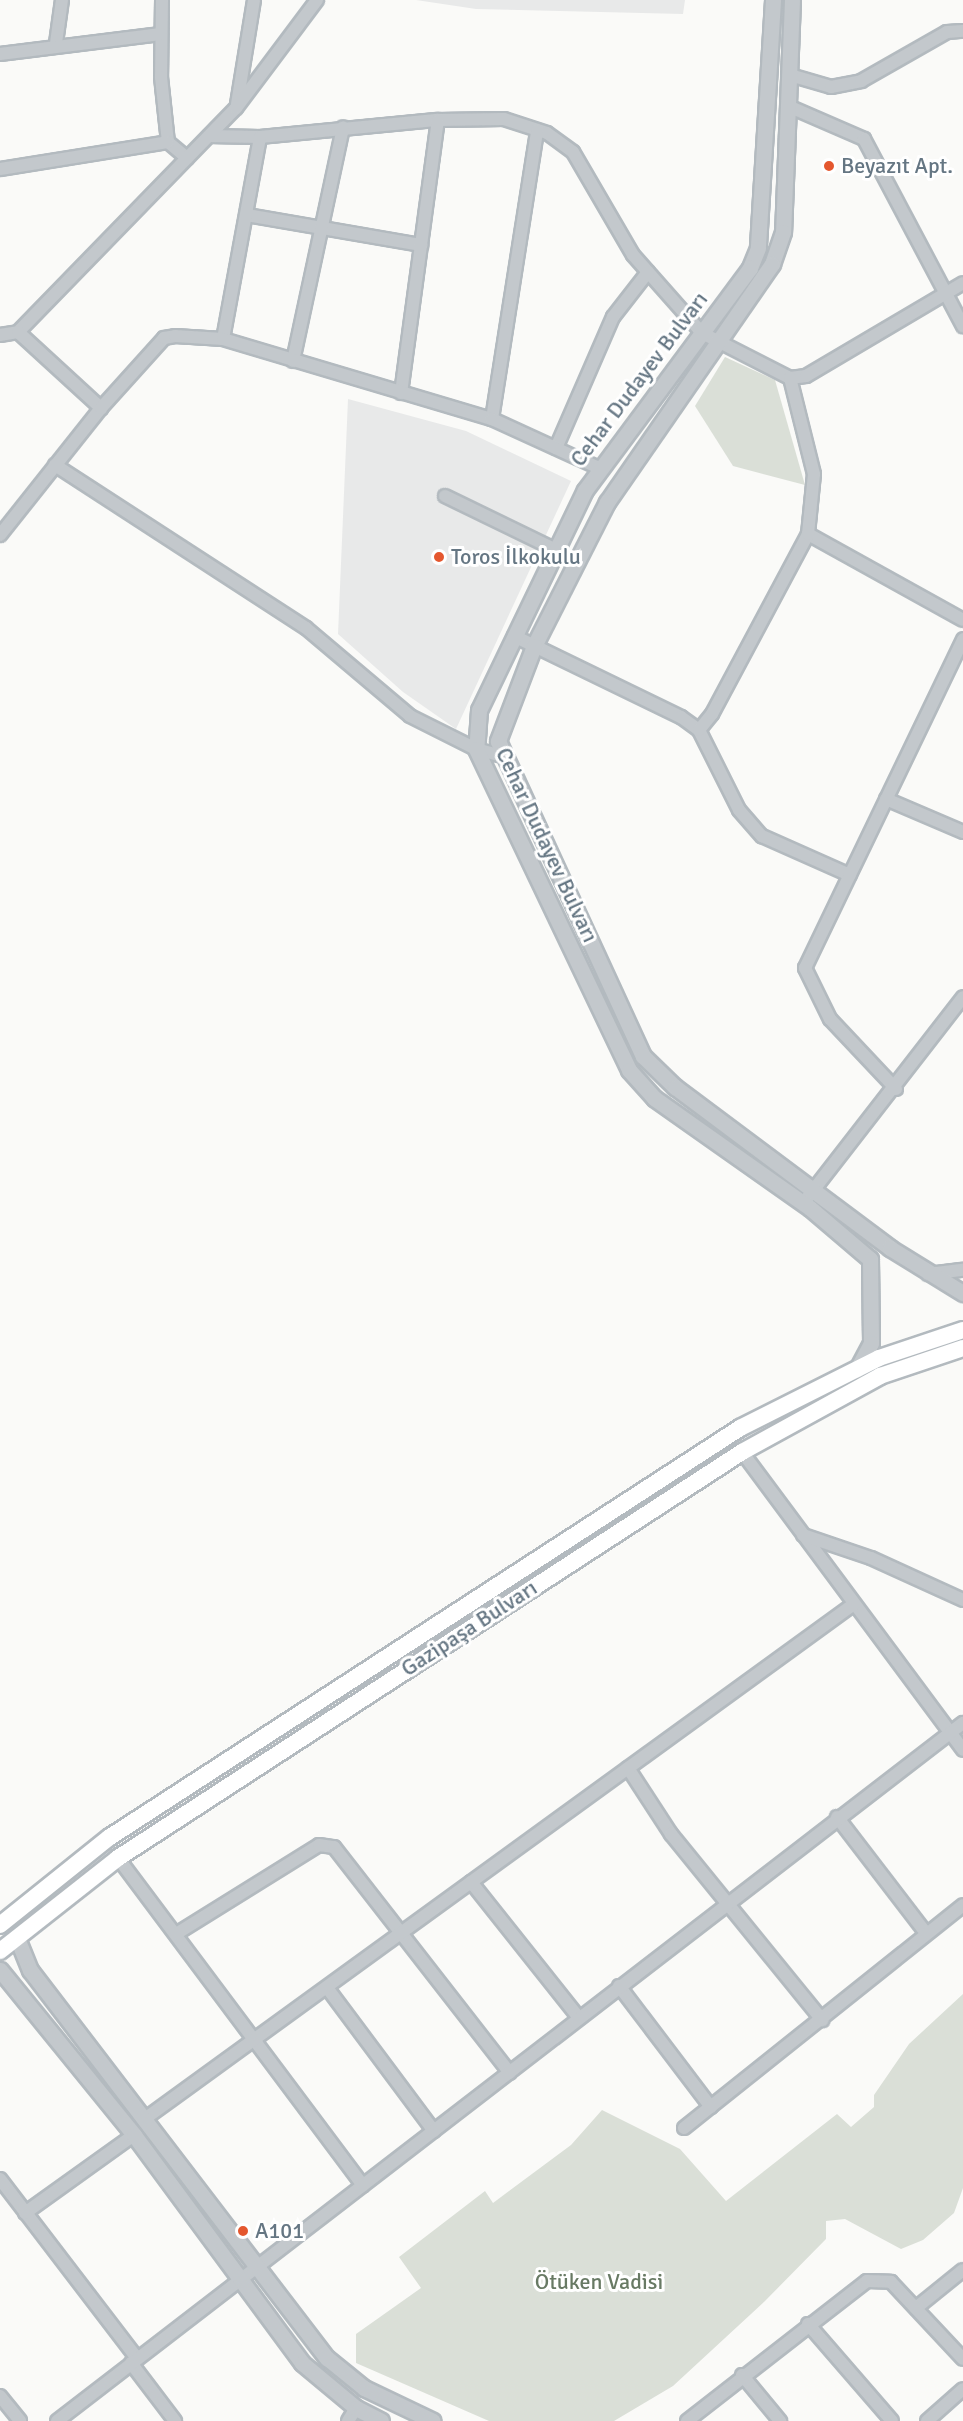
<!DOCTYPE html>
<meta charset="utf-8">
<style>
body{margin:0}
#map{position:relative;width:963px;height:2421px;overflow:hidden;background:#fafaf8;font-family:Signika,sans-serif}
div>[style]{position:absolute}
.built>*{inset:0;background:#e8e9e9}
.green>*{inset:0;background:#dadfd7}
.roads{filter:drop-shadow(2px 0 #b3babf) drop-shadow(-2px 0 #b3babf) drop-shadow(0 2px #b3babf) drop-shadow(0 -2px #b3babf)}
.minor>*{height:12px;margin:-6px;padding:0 6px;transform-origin:6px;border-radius:6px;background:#c3c8cc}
.tertiary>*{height:15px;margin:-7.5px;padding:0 7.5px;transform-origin:7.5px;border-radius:7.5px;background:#c3c8cc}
.secondary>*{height:16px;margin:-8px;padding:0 8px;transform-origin:8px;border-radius:8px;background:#fff}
.dots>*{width:16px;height:16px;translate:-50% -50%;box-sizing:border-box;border:3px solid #fff;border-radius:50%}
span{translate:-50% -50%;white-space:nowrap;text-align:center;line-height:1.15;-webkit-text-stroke:6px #fff;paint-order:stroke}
.poi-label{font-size:22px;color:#657683}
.left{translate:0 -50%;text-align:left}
.street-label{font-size:22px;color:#657683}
.park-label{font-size:22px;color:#687a64}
</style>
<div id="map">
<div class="built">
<i style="clip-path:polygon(416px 0,685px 0,683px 14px,476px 9px)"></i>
<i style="clip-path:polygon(348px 399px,466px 431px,571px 481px,456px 729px,403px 692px,338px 634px)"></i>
</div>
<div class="green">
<i style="clip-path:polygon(725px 357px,775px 380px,805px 485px,733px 466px,695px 406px)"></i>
<i style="clip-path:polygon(963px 1994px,963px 2188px,954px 2213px,923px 2240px,901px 2249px,845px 2219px,826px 2221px,826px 2239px,765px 2301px,673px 2386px,614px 2421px,489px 2421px,356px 2363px,356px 2334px,421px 2288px,399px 2257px,485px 2191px,493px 2203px,571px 2145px,602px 2110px,680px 2149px,726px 2201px,837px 2114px,851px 2127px,874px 2107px,874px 2095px,909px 2044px)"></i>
</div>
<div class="roads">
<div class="minor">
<i style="left:162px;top:0;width:77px;rotate:90.7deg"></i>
<i style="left:161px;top:77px;width:65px;rotate:83.9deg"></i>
<i style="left:168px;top:142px;width:25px;rotate:40deg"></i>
<i style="left:56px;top:43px;width:43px;rotate:-82.1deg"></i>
<i style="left:0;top:54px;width:162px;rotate:-7.1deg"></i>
<i style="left:790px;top:75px;width:43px;rotate:16.3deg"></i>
<i style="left:831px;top:87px;width:31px;rotate:-11deg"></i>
<i style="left:861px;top:81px;width:99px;rotate:-29.7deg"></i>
<i style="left:947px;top:32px;width:16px;rotate:-4deg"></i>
<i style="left:237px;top:104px;width:105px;rotate:-80.7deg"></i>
<i style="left:788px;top:106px;width:83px;rotate:23.5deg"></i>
<i style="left:864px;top:139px;width:212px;rotate:62.1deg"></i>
<i style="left:209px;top:136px;width:51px;rotate:1.1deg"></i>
<i style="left:260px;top:137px;width:179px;rotate:-5.5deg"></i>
<i style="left:438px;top:120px;width:66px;rotate:-0.9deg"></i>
<i style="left:504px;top:119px;width:45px;rotate:18deg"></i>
<i style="left:547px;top:133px;width:32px;rotate:36deg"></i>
<i style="left:573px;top:152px;width:119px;rotate:59.8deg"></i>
<i style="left:633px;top:255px;width:104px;rotate:48.5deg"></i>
<i style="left:702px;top:333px;width:99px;rotate:27.1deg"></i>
<i style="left:790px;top:378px;width:16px;rotate:-7deg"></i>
<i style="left:806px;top:376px;width:182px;rotate:-30.6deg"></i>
<i style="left:0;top:169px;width:170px;rotate:-9.1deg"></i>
<i style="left:247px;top:215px;width:177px;rotate:9.8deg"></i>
<i style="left:18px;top:332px;width:313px;rotate:-45.8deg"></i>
<i style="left:236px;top:108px;width:135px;rotate:-53.1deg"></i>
<i style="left:0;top:335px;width:18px;rotate:-9deg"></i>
<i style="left:18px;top:332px;width:113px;rotate:42.5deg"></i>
<i style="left:223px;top:339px;width:205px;rotate:-79.6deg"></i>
<i style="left:293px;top:361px;width:239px;rotate:-77.9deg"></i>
<i style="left:401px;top:393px;width:275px;rotate:-82.3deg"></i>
<i style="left:492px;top:419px;width:292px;rotate:-81.1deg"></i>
<i style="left:556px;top:448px;width:143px;rotate:-66.5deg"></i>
<i style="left:613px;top:317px;width:57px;rotate:-52.1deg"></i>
<i style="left:55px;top:465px;width:299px;rotate:33deg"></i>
<i style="left:306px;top:628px;width:136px;rotate:40.2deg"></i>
<i style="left:410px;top:716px;width:74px;rotate:26.6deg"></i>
<i style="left:476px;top:749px;width:28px;rotate:15deg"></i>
<i style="left:445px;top:496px;width:123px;rotate:25.9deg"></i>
<i style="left:808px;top:534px;width:177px;rotate:29deg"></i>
<i style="left:0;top:535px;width:162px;rotate:-51.5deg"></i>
<i style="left:101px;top:408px;width:94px;rotate:-48deg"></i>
<i style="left:164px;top:338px;width:11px;rotate:-10deg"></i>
<i style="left:175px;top:336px;width:48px;rotate:3.6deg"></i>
<i style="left:223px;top:339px;width:281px;rotate:16.6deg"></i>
<i style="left:492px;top:419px;width:118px;rotate:24.6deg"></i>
<i style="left:514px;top:636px;width:186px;rotate:25.9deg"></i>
<i style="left:681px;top:717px;width:22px;rotate:36deg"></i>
<i style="left:699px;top:730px;width:89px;rotate:63.4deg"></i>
<i style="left:739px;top:810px;width:35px;rotate:49deg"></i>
<i style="left:762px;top:836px;width:96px;rotate:23.9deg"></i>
<i style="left:699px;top:730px;width:21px;rotate:-51deg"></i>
<i style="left:712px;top:714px;width:204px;rotate:-61.9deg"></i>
<i style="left:808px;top:534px;width:60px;rotate:-84.3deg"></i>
<i style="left:814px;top:474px;width:99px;rotate:-104deg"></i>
<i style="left:886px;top:799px;width:84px;rotate:23.2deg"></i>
<i style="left:896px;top:1089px;width:96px;rotate:-133.3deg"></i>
<i style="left:830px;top:1019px;width:57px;rotate:-116.1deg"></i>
<i style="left:805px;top:968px;width:365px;rotate:-64.3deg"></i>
<i style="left:808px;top:1197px;width:253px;rotate:-52.2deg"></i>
<i style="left:928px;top:1274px;width:35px;rotate:-7deg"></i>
<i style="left:742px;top:1452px;width:371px;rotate:53.4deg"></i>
<i style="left:803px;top:1535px;width:72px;rotate:18.7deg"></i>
<i style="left:871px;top:1558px;width:101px;rotate:24.5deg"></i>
<i style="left:628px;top:1768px;width:79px;rotate:56.9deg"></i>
<i style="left:671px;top:1834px;width:240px;rotate:50.9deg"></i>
<i style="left:837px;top:1817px;width:146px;rotate:52.5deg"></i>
<i style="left:118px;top:1858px;width:409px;rotate:53.2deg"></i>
<i style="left:471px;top:1882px;width:174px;rotate:51.5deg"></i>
<i style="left:176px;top:1934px;width:168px;rotate:-31.9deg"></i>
<i style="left:319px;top:1845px;width:15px;rotate:8deg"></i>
<i style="left:334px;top:1847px;width:286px;rotate:52.1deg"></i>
<i style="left:619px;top:1986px;width:152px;rotate:52.8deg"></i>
<i style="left:328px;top:1989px;width:177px;rotate:53.3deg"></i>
<i style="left:146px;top:2118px;width:875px;rotate:-35.98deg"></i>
<i style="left:684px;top:2128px;width:357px;rotate:-38.6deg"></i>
<i style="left:0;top:2179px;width:225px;rotate:52.6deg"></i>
<i style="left:25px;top:2213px;width:134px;rotate:-35.6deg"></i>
<i style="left:916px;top:2308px;width:60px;rotate:-39deg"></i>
<i style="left:808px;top:2324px;width:128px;rotate:49.1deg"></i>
<i style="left:131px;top:2363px;width:73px;rotate:52.8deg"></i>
<i style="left:742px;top:2375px;width:60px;rotate:50.4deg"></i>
<i style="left:0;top:2396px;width:32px;rotate:51deg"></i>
<i style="left:57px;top:2421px;width:1144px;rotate:-37.61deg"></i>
<i style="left:348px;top:2421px;width:15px;rotate:-58deg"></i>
<i style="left:687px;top:2421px;width:228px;rotate:-37.9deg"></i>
<i style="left:867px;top:2281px;width:24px;rotate:2deg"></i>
<i style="left:891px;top:2282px;width:105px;rotate:46.9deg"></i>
<i style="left:927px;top:2421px;width:48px;rotate:-41.6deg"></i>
</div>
<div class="tertiary">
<i style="left:773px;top:0;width:248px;rotate:93.5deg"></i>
<i style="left:758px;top:248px;width:22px;rotate:112deg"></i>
<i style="left:750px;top:268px;width:277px;rotate:126.6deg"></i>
<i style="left:585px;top:490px;width:244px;rotate:115.7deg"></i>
<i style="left:479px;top:710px;width:39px;rotate:94deg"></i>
<i style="left:476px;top:749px;width:356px;rotate:64.5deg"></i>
<i style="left:629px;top:1070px;width:38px;rotate:48deg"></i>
<i style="left:654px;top:1098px;width:191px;rotate:35.2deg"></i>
<i style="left:810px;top:1208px;width:79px;rotate:40.4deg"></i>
<i style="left:870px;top:1259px;width:84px;rotate:89.3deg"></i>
<i style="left:871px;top:1343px;width:30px;rotate:118deg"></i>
<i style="left:792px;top:0;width:232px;rotate:92.2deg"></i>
<i style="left:783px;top:232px;width:34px;rotate:109deg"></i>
<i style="left:772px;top:264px;width:290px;rotate:124.7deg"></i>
<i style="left:607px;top:502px;width:161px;rotate:116.9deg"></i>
<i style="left:534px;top:646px;width:102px;rotate:110.8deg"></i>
<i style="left:498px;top:741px;width:347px;rotate:65.3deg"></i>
<i style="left:643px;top:1056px;width:45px;rotate:44.1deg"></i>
<i style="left:675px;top:1087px;width:269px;rotate:36.8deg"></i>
<i style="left:890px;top:1248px;width:86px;rotate:31.7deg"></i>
<i style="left:17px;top:1938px;width:35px;rotate:68deg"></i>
<i style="left:30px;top:1970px;width:489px;rotate:52.6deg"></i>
<i style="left:327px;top:2358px;width:48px;rotate:39deg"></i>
<i style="left:364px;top:2388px;width:76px;rotate:25.6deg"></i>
<i style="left:0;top:1970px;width:213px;rotate:50.9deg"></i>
<i style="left:134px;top:2135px;width:283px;rotate:53.6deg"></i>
<i style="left:302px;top:2363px;width:70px;rotate:39.8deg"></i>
<i style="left:356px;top:2408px;width:28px;rotate:27deg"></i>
</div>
<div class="secondary">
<i style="left:0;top:1925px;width:141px;rotate:-38.7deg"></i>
<i style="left:110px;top:1837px;width:751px;rotate:-32.99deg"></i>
<i style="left:740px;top:1428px;width:156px;rotate:-26.7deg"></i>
<i style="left:879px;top:1358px;width:89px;rotate:-18.4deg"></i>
<i style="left:0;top:1951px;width:150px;rotate:-38.2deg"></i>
<i style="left:118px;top:1858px;width:744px;rotate:-33.05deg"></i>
<i style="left:742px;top:1452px;width:158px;rotate:-28.8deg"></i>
<i style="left:880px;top:1376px;width:88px;rotate:-18.6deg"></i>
</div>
</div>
<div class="dots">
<i style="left:829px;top:166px;background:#e4572e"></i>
<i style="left:439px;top:557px;background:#e4572e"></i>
<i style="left:243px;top:2231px;background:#e4572e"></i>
</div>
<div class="poi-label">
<span class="left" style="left:841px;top:166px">Beyazıt Apt.</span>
<span class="left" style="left:451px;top:557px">Toros İlkokulu</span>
<span class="left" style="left:255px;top:2231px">A101</span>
</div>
<div class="street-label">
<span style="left:639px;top:379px;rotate:-53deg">Cehar Dudayev Bulvarı</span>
<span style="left:547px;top:845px;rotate:65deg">Cehar Dudayev Bulvarı</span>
<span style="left:469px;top:1628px;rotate:-33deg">Gazipaşa Bulvarı</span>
</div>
<div class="park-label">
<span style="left:599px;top:2282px">Ötüken Vadisi</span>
</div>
</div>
